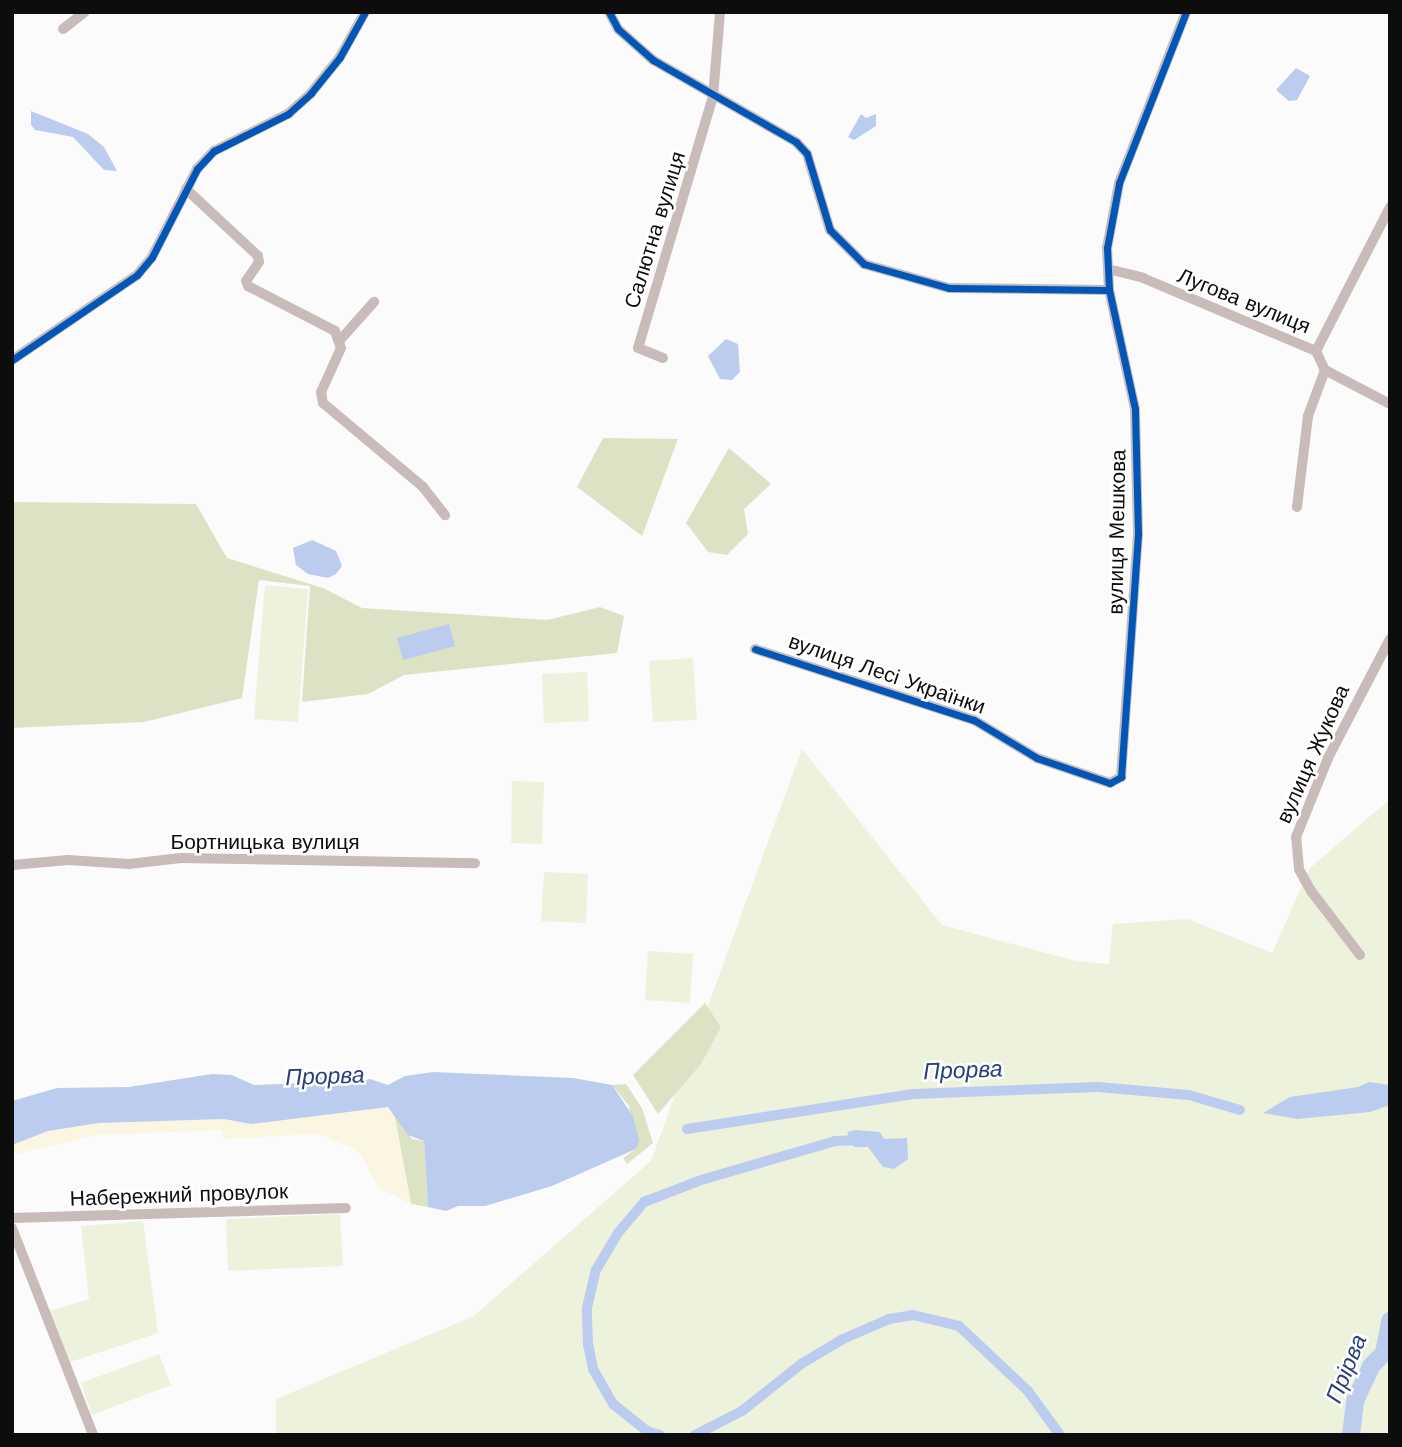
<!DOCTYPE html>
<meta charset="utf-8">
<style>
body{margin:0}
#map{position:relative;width:1402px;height:1447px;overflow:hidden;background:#fbfbfb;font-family:"Work Sans",sans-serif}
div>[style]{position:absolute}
.green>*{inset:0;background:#edf2dd}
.forest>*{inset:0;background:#dce3c5}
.sand>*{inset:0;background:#fbf6e1}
.water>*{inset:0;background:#bcccee}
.canal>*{height:10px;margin:-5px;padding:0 5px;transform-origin:5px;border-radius:5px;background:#bcccee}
.river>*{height:18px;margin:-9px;padding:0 9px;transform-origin:9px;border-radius:9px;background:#bcccee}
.street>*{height:10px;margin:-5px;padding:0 5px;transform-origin:5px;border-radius:5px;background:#cabbbb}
.cycleway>*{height:7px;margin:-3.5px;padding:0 3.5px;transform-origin:3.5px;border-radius:3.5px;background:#0057b8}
span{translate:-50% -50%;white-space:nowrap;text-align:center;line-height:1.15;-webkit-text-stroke:5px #fff;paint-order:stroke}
.street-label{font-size:21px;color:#0d0d0e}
.water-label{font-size:23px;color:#28407b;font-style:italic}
.frame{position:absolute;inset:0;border:14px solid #0d0d0e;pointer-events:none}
</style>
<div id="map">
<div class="green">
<i style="clip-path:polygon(265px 585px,308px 589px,298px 722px,254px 719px)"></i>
<i style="clip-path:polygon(693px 658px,697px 720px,653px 722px,649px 661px)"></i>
<i style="clip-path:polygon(587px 672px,589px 721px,544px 723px,542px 674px)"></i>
<i style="clip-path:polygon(802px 749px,942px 925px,1076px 961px,1109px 964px,1113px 924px,1188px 919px,1272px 953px,1310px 868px,1390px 799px,1390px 1435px,276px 1435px,276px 1399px,474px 1316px,651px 1161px)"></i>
<i style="clip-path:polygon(512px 781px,544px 782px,542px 844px,511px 843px)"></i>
<i style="clip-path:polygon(544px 872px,588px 874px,586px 923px,541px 921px)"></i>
<i style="clip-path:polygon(648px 951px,693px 954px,690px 1003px,645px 1000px)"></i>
<i style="clip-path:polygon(340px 1214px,343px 1266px,228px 1271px,226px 1219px)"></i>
<i style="clip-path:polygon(143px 1221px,158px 1333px,64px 1364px,46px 1312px,89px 1299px,81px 1226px)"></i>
<i style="clip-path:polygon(159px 1354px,171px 1385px,92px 1415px,81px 1383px)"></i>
</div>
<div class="forest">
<i style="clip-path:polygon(603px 438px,678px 439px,642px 536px,577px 487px)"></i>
<i style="clip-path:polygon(729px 448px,771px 484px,744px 509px,748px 534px,727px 555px,708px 552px,686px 523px)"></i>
<i style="clip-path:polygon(12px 502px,196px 504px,227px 558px,323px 588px,362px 608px,547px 620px,600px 607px,624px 616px,617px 653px,404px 675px,368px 694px,302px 702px,310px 586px,259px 580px,242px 698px,144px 722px,12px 728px)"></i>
<i style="clip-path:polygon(705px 1003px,721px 1027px,701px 1064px,658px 1114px,633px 1075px)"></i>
<i style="clip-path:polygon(626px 1084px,642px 1108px,653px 1143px,627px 1164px,623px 1158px,636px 1149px,629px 1106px,612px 1085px)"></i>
<i style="clip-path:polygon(394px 1113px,412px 1139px,424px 1141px,428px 1207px,411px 1204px)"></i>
</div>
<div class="sand">
<i style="clip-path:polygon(368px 1106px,388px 1107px,394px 1113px,411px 1204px,379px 1188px,358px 1150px,318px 1134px,223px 1139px,222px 1130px,96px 1135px,12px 1155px,12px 1145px,47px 1131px,99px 1123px,224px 1119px,251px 1124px)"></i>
</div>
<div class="water">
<i style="clip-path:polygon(1296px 68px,1310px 76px,1297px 100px,1289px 101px,1276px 90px)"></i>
<i style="clip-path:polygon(31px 111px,88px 134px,104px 147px,117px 171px,104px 170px,73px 137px,35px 130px,31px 125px)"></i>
<i style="clip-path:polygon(861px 114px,866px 118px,876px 114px,876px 126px,854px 140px,848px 137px)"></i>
<i style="clip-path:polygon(726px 339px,738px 344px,740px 372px,732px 380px,720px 379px,708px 356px)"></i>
<i style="clip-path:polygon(312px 540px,336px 551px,342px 566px,336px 574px,328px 578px,308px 574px,296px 565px,293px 548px)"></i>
<i style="clip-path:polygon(449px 624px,455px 646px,403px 660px,397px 638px)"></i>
<i style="clip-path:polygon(433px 1072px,573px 1078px,612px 1085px,633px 1116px,639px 1140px,636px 1149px,552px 1186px,485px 1206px,458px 1206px,446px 1211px,428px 1207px,424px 1141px,408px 1135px,388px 1107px,251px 1124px,224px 1119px,99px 1123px,48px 1131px,12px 1145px,12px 1101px,57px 1088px,129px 1087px,212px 1074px,232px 1075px,254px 1085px,308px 1083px,327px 1074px,353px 1083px,370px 1079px,388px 1085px,405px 1076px)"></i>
<i style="clip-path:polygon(1369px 1082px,1390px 1085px,1390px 1105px,1370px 1112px,1297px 1119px,1263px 1113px,1290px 1097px,1358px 1087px)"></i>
<i style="clip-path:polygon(855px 1130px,880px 1132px,884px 1139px,907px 1138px,908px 1159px,894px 1169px,883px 1167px,868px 1147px,854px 1147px,847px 1132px)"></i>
</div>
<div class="canal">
<i style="left:687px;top:1129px;width:229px;rotate:-8.8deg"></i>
<i style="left:913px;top:1094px;width:185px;rotate:-2.2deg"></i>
<i style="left:1098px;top:1087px;width:91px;rotate:5deg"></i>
<i style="left:1189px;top:1095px;width:53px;rotate:16.4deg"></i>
<i style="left:660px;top:1435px;width:14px;rotate:-163deg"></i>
<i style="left:647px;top:1431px;width:43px;rotate:-141.5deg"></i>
<i style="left:613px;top:1404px;width:40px;rotate:-119.7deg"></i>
<i style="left:593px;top:1369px;width:25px;rotate:-101deg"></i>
<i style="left:588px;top:1344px;width:36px;rotate:-92deg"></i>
<i style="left:587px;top:1308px;width:39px;rotate:-77deg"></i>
<i style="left:596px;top:1270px;width:43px;rotate:-59.3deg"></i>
<i style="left:618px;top:1233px;width:40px;rotate:-50deg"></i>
<i style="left:644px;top:1202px;width:61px;rotate:-21.1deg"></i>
<i style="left:701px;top:1180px;width:140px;rotate:-16.2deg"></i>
<i style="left:835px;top:1141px;width:29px;rotate:-2deg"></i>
<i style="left:695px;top:1435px;width:53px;rotate:-27.1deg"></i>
<i style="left:742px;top:1411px;width:75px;rotate:-38.5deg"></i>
<i style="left:801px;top:1364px;width:49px;rotate:-30.8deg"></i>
<i style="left:843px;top:1339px;width:50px;rotate:-23.5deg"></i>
<i style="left:889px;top:1319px;width:24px;rotate:-9deg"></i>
<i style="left:913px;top:1315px;width:47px;rotate:13.4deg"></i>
<i style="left:959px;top:1326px;width:95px;rotate:43.3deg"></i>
<i style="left:1028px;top:1391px;width:54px;rotate:54deg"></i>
</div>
<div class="river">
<i style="left:1351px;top:1435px;width:34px;rotate:-83deg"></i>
<i style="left:1355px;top:1401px;width:38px;rotate:-65deg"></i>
<i style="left:1371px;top:1366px;width:18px;rotate:-45deg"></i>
<i style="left:1384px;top:1353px;width:33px;rotate:-79deg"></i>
</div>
<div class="street">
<i style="left:609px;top:12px;width:19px;rotate:62deg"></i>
<i style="left:618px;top:29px;width:47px;rotate:41.5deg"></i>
<i style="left:653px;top:60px;width:165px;rotate:29.8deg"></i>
<i style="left:796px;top:142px;width:16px;rotate:47deg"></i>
<i style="left:807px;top:154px;width:79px;rotate:73.2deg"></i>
<i style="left:830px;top:230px;width:48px;rotate:45deg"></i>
<i style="left:864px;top:264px;width:88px;rotate:15.8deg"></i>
<i style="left:949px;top:288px;width:160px;rotate:0.7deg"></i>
<i style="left:63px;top:29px;width:28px;rotate:-38deg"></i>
<i style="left:186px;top:189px;width:98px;rotate:42.9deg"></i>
<i style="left:258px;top:256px;width:6px;rotate:81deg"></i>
<i style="left:259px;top:262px;width:23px;rotate:124deg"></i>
<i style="left:246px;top:281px;width:5px;rotate:68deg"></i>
<i style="left:248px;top:286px;width:98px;rotate:27.3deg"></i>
<i style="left:335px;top:331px;width:18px;rotate:71deg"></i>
<i style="left:341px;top:348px;width:48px;rotate:114.4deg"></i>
<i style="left:321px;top:392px;width:11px;rotate:80deg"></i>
<i style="left:323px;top:403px;width:131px;rotate:40deg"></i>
<i style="left:423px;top:487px;width:36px;rotate:52deg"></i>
<i style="left:1108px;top:269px;width:36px;rotate:14deg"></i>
<i style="left:1143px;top:278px;width:188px;rotate:22.9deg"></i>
<i style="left:1316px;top:351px;width:21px;rotate:65deg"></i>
<i style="left:1325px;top:370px;width:73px;rotate:27.6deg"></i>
<i style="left:341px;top:339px;width:50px;rotate:-48.3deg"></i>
<i style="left:1316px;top:351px;width:162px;rotate:-62.8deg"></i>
<i style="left:663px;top:358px;width:27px;rotate:-158deg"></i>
<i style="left:638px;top:348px;width:263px;rotate:-73.4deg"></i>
<i style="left:713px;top:96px;width:84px;rotate:-85.2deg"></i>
<i style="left:12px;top:360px;width:151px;rotate:-34.2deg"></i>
<i style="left:137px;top:275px;width:23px;rotate:-50deg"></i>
<i style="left:152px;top:257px;width:99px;rotate:-62.9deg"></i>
<i style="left:197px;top:169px;width:25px;rotate:-47deg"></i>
<i style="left:214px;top:151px;width:83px;rotate:-26.6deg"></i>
<i style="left:288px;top:114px;width:31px;rotate:-42deg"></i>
<i style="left:311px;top:93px;width:46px;rotate:-51.1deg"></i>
<i style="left:340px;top:57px;width:51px;rotate:-60.9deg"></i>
<i style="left:1297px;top:507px;width:92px;rotate:-83.1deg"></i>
<i style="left:1308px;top:416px;width:49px;rotate:-69.7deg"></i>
<i style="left:755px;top:649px;width:230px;rotate:18deg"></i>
<i style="left:974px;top:720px;width:74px;rotate:31.1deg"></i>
<i style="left:1037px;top:758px;width:77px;rotate:18.9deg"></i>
<i style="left:1110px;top:783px;width:13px;rotate:-29deg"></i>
<i style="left:1121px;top:777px;width:244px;rotate:-86deg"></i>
<i style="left:1138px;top:534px;width:125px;rotate:-91.4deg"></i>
<i style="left:1135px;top:409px;width:122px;rotate:-102.3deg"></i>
<i style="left:1109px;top:290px;width:42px;rotate:-92.7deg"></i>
<i style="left:1107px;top:248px;width:66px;rotate:-79.5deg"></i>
<i style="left:1119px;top:183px;width:184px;rotate:-68.6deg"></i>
<i style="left:12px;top:865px;width:56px;rotate:-5.1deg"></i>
<i style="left:68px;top:860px;width:61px;rotate:3.8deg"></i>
<i style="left:129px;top:864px;width:52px;rotate:-6.6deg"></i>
<i style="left:181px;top:858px;width:294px;rotate:1deg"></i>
<i style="left:1360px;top:955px;width:81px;rotate:-127.4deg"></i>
<i style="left:1311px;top:891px;width:25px;rotate:-119deg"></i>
<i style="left:1299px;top:869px;width:32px;rotate:-95deg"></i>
<i style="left:1296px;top:837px;width:85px;rotate:-67.9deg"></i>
<i style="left:1328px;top:758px;width:134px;rotate:-62.5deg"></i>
<i style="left:12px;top:1218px;width:334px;rotate:-1.7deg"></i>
<i style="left:12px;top:1228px;width:222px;rotate:68.6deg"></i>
</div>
<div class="cycleway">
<i style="left:609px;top:12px;width:19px;rotate:62deg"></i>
<i style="left:618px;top:29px;width:47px;rotate:41.5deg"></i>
<i style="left:653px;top:60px;width:165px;rotate:29.8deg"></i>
<i style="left:796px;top:142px;width:16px;rotate:47deg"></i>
<i style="left:807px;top:154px;width:79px;rotate:73.2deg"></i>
<i style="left:830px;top:230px;width:48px;rotate:45deg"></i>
<i style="left:864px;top:264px;width:88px;rotate:15.8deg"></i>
<i style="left:949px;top:288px;width:160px;rotate:0.7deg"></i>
<i style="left:12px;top:360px;width:151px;rotate:-34.2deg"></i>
<i style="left:137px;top:275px;width:23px;rotate:-50deg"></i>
<i style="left:152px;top:257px;width:99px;rotate:-62.9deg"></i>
<i style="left:197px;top:169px;width:25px;rotate:-47deg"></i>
<i style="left:214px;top:151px;width:83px;rotate:-26.6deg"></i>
<i style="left:288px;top:114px;width:31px;rotate:-42deg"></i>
<i style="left:311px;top:93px;width:46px;rotate:-51.1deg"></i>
<i style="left:340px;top:57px;width:51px;rotate:-60.9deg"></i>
<i style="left:755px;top:649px;width:230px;rotate:18deg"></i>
<i style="left:974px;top:720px;width:74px;rotate:31.1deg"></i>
<i style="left:1037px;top:758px;width:77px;rotate:18.9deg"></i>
<i style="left:1110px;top:783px;width:13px;rotate:-29deg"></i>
<i style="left:1121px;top:777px;width:244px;rotate:-86deg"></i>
<i style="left:1138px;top:534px;width:125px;rotate:-91.4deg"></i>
<i style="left:1135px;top:409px;width:122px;rotate:-102.3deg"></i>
<i style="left:1109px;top:290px;width:42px;rotate:-92.7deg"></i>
<i style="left:1107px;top:248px;width:66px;rotate:-79.5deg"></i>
<i style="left:1119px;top:183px;width:184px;rotate:-68.6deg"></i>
</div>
<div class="street-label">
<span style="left:655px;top:230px;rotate:-73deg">Салютна вулиця</span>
<span style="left:1244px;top:301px;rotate:22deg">Лугова вулиця</span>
<span style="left:1117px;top:532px;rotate:-89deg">вулиця Мешкова</span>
<span style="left:887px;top:674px;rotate:19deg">вулиця Лесі Українки</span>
<span style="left:1313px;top:754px;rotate:-66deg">вулиця Жукова</span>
<span style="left:265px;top:842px">Бортницька вулиця</span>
<span style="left:179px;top:1195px;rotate:-2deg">Набережний провулок</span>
</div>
<div class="water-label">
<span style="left:963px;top:1071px;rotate:-2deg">Прорва</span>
<span style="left:325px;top:1077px;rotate:-2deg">Прорва</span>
<span style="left:1347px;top:1369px;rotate:-68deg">Прірва</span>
</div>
<div class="frame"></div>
</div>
